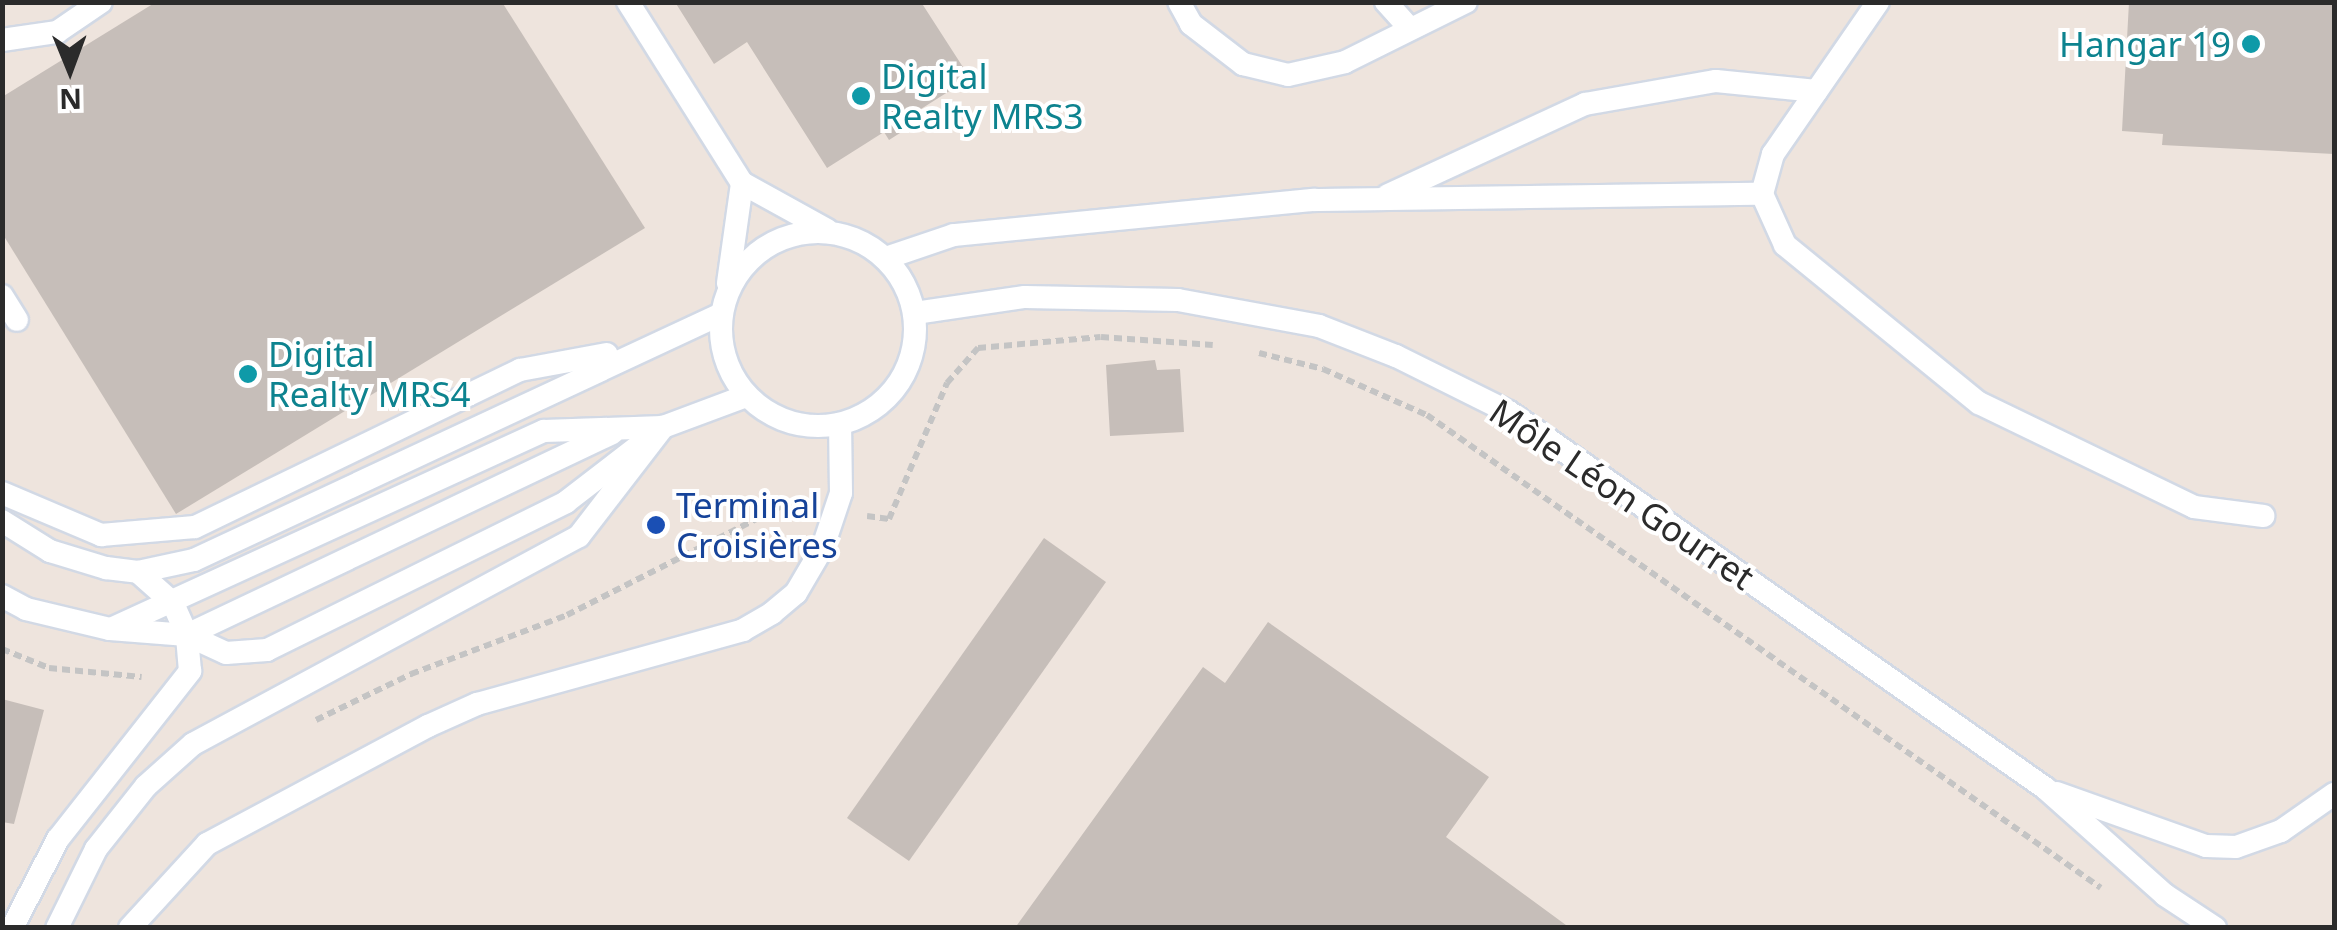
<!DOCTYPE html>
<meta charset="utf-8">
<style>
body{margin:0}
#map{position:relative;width:2337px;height:930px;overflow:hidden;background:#eee4dd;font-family:"Noto Sans",sans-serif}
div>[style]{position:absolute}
.building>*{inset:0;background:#c6beb9}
.path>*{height:6px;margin-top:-3px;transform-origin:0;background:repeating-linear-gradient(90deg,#c4c4c4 0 8px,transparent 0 13px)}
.roads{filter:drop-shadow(2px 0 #d2d9e5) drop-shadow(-2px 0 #d2d9e5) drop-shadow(0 2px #d2d9e5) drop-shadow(0 -2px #d2d9e5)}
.lane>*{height:22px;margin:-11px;padding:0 11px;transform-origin:11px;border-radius:11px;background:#fff}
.lane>.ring{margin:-11px;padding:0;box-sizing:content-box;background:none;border:22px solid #fff;border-radius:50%}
.dots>*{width:28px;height:28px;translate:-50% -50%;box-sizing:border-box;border:5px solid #fff;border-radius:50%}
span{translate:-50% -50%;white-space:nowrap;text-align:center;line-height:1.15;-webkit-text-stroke:8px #fff;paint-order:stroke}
.culture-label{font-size:35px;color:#0d838f}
.right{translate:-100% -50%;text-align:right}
.left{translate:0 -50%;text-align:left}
.street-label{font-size:35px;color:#2b2b2b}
.transit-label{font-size:35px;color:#164399}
.frame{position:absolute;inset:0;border:5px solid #2b2b2b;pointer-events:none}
.north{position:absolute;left:20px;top:20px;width:100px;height:100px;-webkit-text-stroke:8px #fff;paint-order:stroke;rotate:179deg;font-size:28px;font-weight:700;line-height:40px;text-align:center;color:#2b2b2b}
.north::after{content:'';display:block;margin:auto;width:35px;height:45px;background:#2b2b2b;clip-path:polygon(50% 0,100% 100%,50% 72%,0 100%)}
</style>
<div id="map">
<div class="building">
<i style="clip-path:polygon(156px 2px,502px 2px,645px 228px,176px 514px,2px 233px,2px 97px)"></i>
<i style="clip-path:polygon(675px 2px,921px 2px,970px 78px,913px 114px,919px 121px,889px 140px,884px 132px,827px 168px,747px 42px,714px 64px)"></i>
<i style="clip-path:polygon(2129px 2px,2334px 2px,2334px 154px,2162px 145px,2163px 134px,2122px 131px)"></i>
<i style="clip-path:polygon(1155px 360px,1157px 370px,1180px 369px,1184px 432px,1110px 436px,1106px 365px)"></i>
<i style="clip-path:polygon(1044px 538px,1106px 582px,909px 861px,847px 818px)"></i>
<i style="clip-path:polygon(1268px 622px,1489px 777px,1446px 837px,1570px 928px,1015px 928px,1203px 667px,1225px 683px)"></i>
<i style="clip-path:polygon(2px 699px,44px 710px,14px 824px,2px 822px)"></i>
</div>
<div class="path">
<i style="left:1259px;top:353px;width:66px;rotate:14deg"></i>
<i style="left:1323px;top:369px;width:114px;rotate:23.9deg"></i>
<i style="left:1427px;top:415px;width:823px;rotate:35.06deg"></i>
<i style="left:867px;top:516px;width:22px;rotate:8deg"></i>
<i style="left:889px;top:519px;width:148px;rotate:-66.9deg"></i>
<i style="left:947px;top:383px;width:47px;rotate:-48.5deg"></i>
<i style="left:978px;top:348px;width:123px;rotate:-5.1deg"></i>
<i style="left:1101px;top:337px;width:112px;rotate:4.1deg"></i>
<i style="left:2px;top:649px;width:51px;rotate:22deg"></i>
<i style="left:49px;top:668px;width:93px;rotate:5.5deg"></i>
<i style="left:316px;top:720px;width:106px;rotate:-25.8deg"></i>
<i style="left:411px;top:674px;width:167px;rotate:-20.7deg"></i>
<i style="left:567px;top:615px;width:248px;rotate:-26.9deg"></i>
<i style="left:788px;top:503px;width:17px;rotate:10deg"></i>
</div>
<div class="roads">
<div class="lane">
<i style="left:628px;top:2px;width:214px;rotate:57.8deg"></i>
<i style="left:742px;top:183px;width:97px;rotate:28.9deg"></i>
<i style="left:1179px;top:2px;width:25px;rotate:61deg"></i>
<i style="left:1191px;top:24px;width:66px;rotate:37.6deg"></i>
<i style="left:1243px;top:64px;width:46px;rotate:13.7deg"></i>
<i style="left:1288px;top:75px;width:58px;rotate:-12.8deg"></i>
<i style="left:1345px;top:62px;width:135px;rotate:-26.4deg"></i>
<i style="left:1386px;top:2px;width:36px;rotate:48deg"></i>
<i style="left:1878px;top:2px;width:185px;rotate:124.6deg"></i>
<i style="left:1773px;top:154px;width:41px;rotate:105.4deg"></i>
<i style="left:1762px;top:194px;width:56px;rotate:65.7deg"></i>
<i style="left:1785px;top:245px;width:250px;rotate:39.2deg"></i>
<i style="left:1979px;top:403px;width:239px;rotate:25.8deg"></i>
<i style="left:2194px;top:507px;width:70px;rotate:7.4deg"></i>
<i style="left:2px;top:40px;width:56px;rotate:-8.3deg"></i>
<i style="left:57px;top:32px;width:53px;rotate:-34.3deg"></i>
<i style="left:1388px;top:195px;width:217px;rotate:-24.8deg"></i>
<i style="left:1585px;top:104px;width:133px;rotate:-10deg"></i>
<i style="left:1716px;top:81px;width:101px;rotate:5.7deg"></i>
<i class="ring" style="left:721px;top:232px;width:172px;height:172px"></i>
<i style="left:886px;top:258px;width:72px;rotate:-18.7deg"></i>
<i style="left:954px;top:235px;width:361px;rotate:-5.6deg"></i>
<i style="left:1313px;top:200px;width:449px;rotate:-0.8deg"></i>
<i style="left:728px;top:283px;width:101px;rotate:-82deg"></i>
<i style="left:2px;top:296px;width:28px;rotate:58deg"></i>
<i style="left:915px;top:313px;width:111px;rotate:-8.3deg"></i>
<i style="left:1025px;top:297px;width:153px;rotate:1.1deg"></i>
<i style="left:1178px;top:300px;width:143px;rotate:10.4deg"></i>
<i style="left:1319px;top:326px;width:83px;rotate:21.3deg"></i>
<i style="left:1396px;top:356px;width:126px;rotate:26.4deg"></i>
<i style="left:1509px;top:412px;width:655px;rotate:35.05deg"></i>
<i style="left:2045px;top:788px;width:161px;rotate:41.7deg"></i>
<i style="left:2165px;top:895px;width:60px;rotate:33.4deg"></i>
<i style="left:2px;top:493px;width:108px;rotate:23deg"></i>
<i style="left:101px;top:535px;width:94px;rotate:-4.9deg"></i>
<i style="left:195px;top:527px;width:361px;rotate:-25.8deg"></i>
<i style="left:520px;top:370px;width:88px;rotate:-10.4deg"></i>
<i style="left:2px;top:521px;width:57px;rotate:32deg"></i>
<i style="left:50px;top:551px;width:59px;rotate:16.9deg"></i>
<i style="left:106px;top:568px;width:32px;rotate:7deg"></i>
<i style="left:138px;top:572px;width:57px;rotate:-12.1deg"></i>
<i style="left:194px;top:560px;width:582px;rotate:-25.02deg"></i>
<i style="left:2px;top:596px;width:27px;rotate:28deg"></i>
<i style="left:26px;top:609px;width:86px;rotate:13.4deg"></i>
<i style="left:110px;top:629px;width:77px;rotate:4.5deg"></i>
<i style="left:187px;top:635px;width:43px;rotate:24.8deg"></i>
<i style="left:226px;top:653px;width:41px;rotate:-4.2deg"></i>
<i style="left:267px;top:650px;width:334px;rotate:-26.3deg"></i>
<i style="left:566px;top:502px;width:88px;rotate:-37.6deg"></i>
<i style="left:113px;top:628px;width:474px;rotate:-24.6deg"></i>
<i style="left:544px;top:431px;width:119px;rotate:-1.9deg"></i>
<i style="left:663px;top:427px;width:89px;rotate:-20.5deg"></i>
<i style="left:187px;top:635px;width:471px;rotate:-25.4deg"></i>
<i style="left:2057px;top:793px;width:158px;rotate:19.6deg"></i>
<i style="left:2206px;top:846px;width:30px;rotate:2deg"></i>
<i style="left:2236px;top:847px;width:48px;rotate:-19.6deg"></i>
<i style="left:2281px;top:831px;width:65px;rotate:-34.9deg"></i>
<i style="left:12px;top:928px;width:100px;rotate:-62.7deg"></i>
<i style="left:58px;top:839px;width:214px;rotate:-51.8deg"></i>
<i style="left:190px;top:671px;width:36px;rotate:-95deg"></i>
<i style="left:187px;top:635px;width:35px;rotate:-114deg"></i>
<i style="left:173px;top:603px;width:47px;rotate:-138.5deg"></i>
<i style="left:57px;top:928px;width:88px;rotate:-63.7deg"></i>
<i style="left:96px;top:849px;width:80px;rotate:-51.6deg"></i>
<i style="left:146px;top:786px;width:63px;rotate:-41.8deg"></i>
<i style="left:193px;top:744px;width:438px;rotate:-28.3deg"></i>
<i style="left:579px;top:536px;width:138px;rotate:-52.4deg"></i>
<i style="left:130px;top:928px;width:114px;rotate:-47.5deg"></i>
<i style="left:207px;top:844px;width:251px;rotate:-28.1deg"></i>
<i style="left:428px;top:726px;width:54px;rotate:-24.2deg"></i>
<i style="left:477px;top:704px;width:276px;rotate:-15.5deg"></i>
<i style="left:743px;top:630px;width:34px;rotate:-30deg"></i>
<i style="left:772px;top:613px;width:31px;rotate:-40deg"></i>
<i style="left:796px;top:593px;width:53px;rotate:-59.6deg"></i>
<i style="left:823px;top:547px;width:57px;rotate:-71.6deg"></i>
<i style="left:841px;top:493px;width:69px;rotate:-90.8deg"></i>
</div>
</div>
<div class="dots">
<i style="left:2251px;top:44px;background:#0f9aa8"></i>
<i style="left:861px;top:96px;background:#0f9aa8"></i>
<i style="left:248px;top:374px;background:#0f9aa8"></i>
<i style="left:656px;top:525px;background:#1a4fb4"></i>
</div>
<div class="culture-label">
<span class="right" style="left:2231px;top:44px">Hangar 19</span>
<span class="left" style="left:881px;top:96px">Digital<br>Realty MRS3</span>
<span class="left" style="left:268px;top:374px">Digital<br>Realty MRS4</span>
</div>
<div class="street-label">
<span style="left:1622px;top:494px;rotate:34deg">Môle Léon Gourret</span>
</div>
<div class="transit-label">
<span class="left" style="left:676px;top:525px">Terminal<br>Croisières</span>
</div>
<div class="frame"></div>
<div class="north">N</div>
</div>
